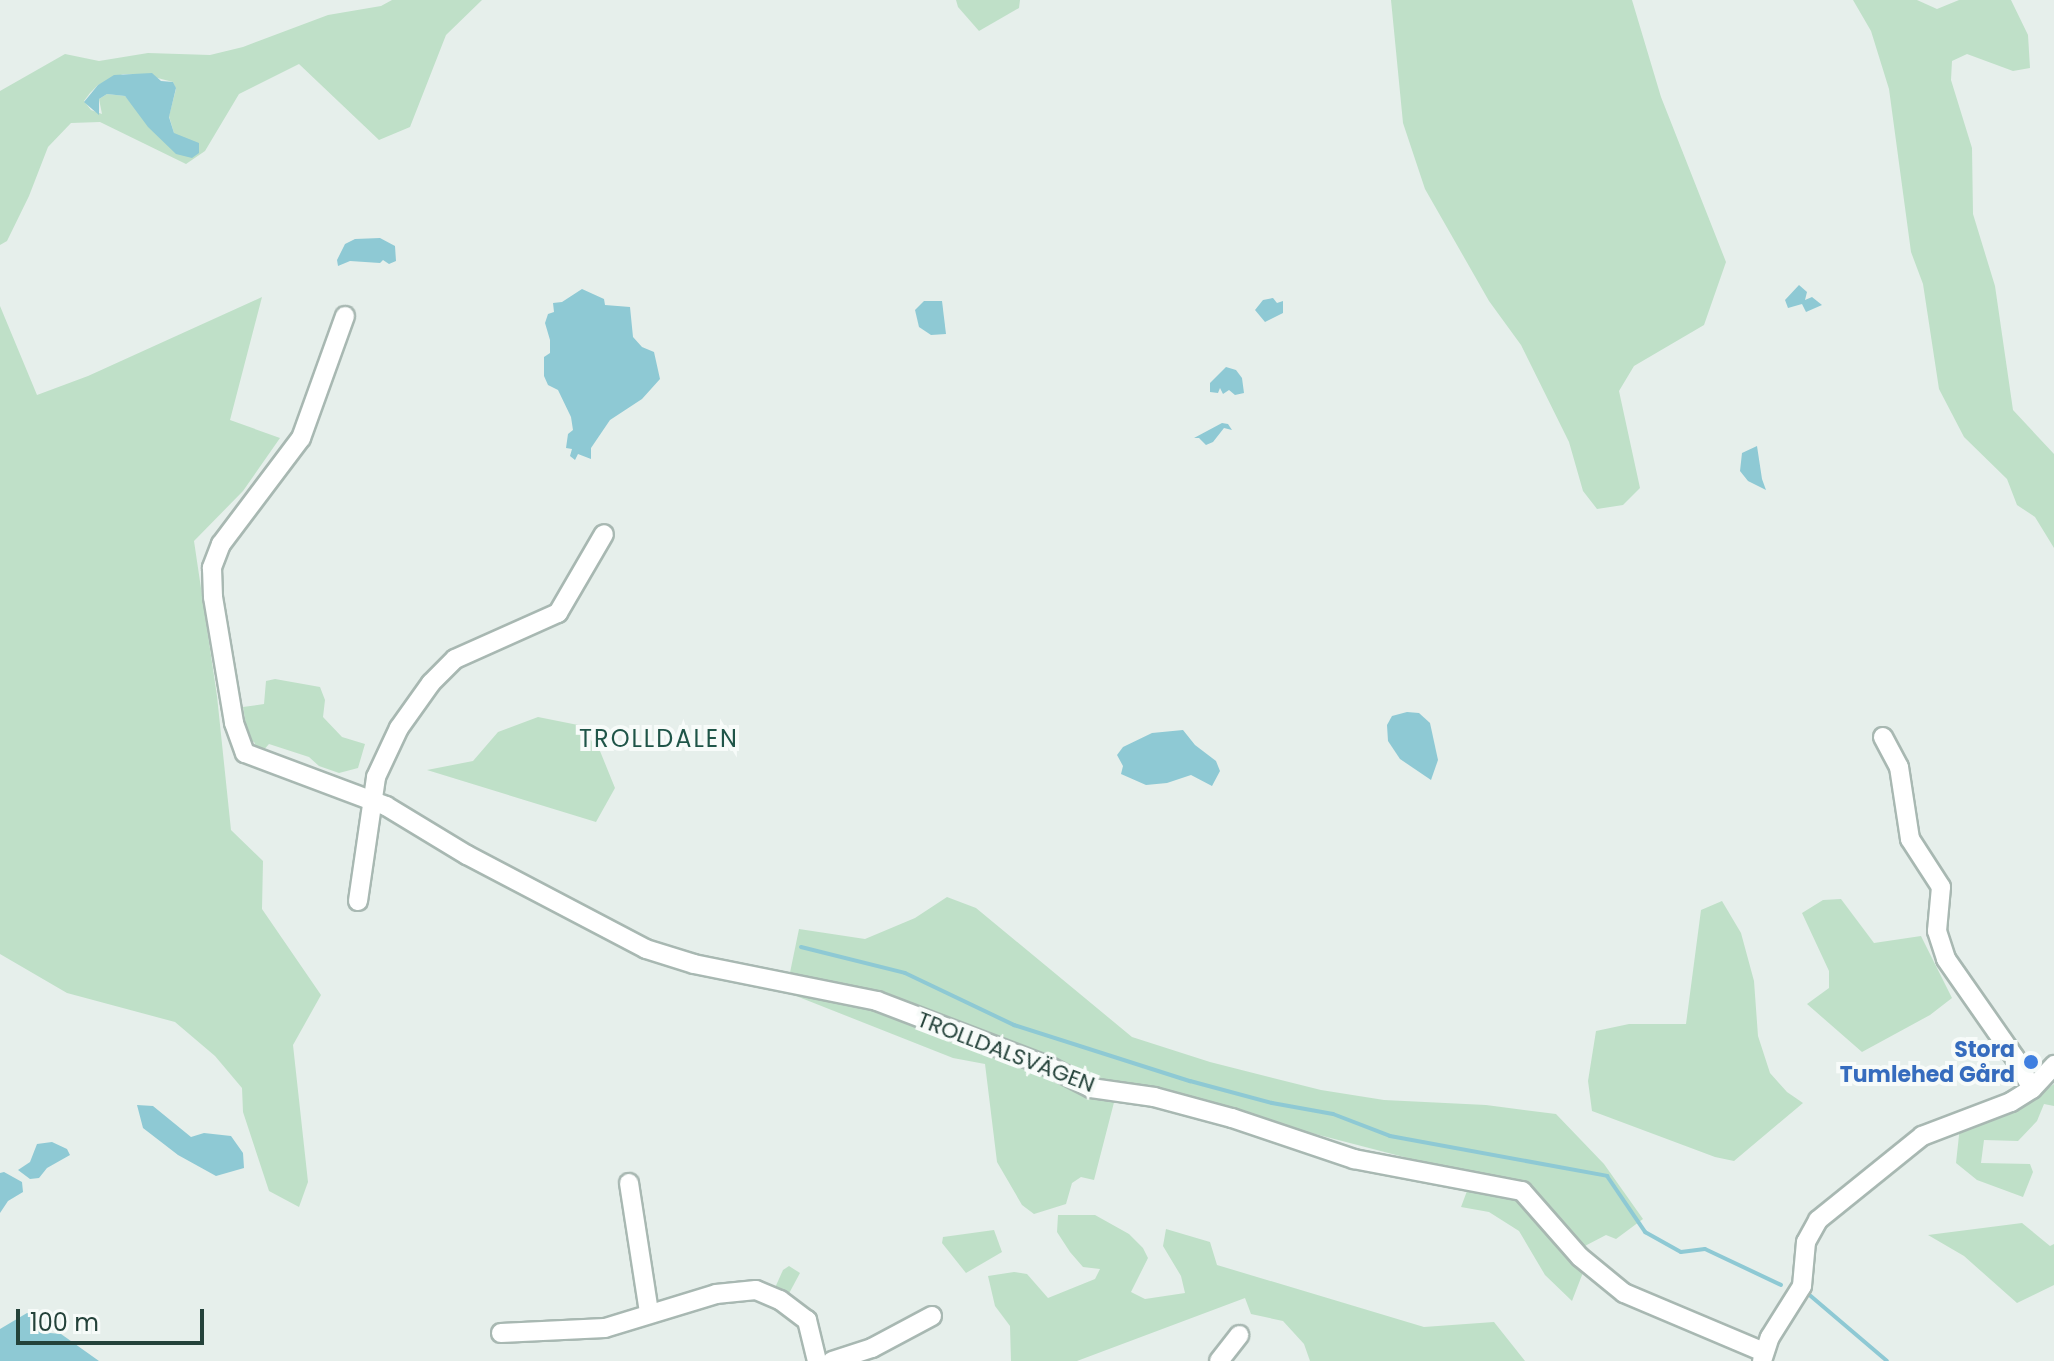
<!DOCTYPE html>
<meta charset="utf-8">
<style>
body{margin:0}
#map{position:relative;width:2054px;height:1361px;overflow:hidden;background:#e6efeb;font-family:Poppins,sans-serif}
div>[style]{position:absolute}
.green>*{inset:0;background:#bfe0c8}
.water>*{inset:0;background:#8ec9d4}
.stream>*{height:4px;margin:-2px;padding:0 2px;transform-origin:2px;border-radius:2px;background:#8ec9d4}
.roads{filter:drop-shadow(2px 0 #a8b8b2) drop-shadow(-2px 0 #a8b8b2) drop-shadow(0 2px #a8b8b2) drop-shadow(0 -2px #a8b8b2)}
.minor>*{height:18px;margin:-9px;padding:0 9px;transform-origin:9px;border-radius:9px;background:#fff}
.dots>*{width:22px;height:22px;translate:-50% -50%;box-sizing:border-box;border:4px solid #f7fbf9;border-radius:50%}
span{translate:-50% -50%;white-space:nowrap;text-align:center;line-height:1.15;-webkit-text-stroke:8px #f7fbf9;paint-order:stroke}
.shop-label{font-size:22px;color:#366cbe;font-weight:700}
.right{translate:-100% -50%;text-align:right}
.street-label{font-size:22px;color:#24423a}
.neighbourhood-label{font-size:24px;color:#1f5548;letter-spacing:2px}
.scale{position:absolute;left:16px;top:1309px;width:188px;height:36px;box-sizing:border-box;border:4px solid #24423a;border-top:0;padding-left:10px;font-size:24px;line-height:28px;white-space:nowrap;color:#24423a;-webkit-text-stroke:6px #f7fbf9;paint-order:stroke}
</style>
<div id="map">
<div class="green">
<i style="clip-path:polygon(evenodd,392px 0,482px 0,446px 35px,410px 127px,379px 140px,299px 64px,239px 94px,205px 151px,186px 164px,100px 122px,71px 123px,48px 147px,29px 196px,7px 241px,0 245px,0 91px,65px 54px,99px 61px,148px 53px,210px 55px,243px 47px,328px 15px,381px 6px,392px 0,123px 74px,142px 74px,173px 82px,176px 89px,169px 116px,174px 133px,159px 136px,125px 96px,107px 94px,99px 99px,102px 114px,91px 110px,84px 101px,90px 93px,98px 85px,123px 74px)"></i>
<i style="clip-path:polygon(956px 0,1020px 0,1019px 8px,979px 31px,958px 7px)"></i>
<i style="clip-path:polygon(1391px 0,1632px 0,1661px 97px,1726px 262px,1704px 325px,1634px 366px,1619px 391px,1640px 488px,1623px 505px,1597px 509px,1583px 491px,1569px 442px,1521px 345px,1489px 301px,1425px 189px,1403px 123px)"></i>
<i style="clip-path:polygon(1853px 0,1917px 0,1937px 9px,1959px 0,2011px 0,2028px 35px,2030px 68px,2013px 71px,1967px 54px,1952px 61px,1951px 80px,1972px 148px,1973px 214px,1995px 286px,2013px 410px,2054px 454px,2054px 548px,2035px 517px,2017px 505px,2007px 479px,1964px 437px,1939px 389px,1923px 284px,1911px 252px,1889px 89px,1871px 31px)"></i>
<i style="clip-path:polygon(262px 297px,230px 420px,280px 438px,243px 491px,194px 541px,217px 696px,231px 830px,263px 861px,262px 909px,321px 995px,293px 1045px,308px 1182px,299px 1207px,269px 1191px,243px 1112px,242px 1088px,215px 1056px,175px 1022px,67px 993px,0 954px,0 306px,37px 395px,88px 376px)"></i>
<i style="clip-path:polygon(275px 679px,320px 687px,325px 700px,323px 717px,342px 737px,365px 744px,358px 768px,339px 773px,319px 766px,309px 757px,269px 744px,261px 753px,252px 748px,255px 743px,248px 738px,243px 707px,264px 704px,266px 681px)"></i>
<i style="clip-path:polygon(538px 717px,578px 725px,600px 751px,615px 788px,596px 822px,427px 770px,473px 761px,498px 732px)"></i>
<i style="clip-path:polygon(947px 897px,976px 908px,1132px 1037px,1210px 1062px,1321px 1090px,1384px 1100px,1486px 1105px,1556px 1114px,1604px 1164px,1643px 1219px,1616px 1239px,1606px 1235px,1581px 1248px,1589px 1257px,1572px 1301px,1545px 1275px,1519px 1231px,1489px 1212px,1461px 1207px,1473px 1175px,1119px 1083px,1094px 1180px,1081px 1177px,1072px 1183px,1066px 1204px,1034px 1214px,1022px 1205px,997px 1162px,985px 1064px,953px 1058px,786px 992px,799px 929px,865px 939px,915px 918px)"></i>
<i style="clip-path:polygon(1841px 899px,1874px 943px,1921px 936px,1952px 998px,1930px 1015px,1862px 1052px,1807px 1004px,1829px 988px,1829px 971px,1802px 913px,1823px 900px)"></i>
<i style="clip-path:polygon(1722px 901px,1741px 933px,1754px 981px,1758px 1036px,1770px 1073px,1787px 1092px,1803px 1103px,1734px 1161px,1715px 1157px,1592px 1111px,1588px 1081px,1596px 1031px,1629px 1024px,1686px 1024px,1701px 910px)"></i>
<i style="clip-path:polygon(2054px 1084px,2054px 1106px,2044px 1104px,2037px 1121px,2018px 1141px,1984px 1140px,1981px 1163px,2030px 1164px,2033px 1172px,2023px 1197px,1977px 1180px,1956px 1163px,1960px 1126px,2034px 1098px)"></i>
<i style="clip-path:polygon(1058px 1215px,1095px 1215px,1129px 1234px,1143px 1248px,1148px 1258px,1131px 1292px,1145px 1299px,1185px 1293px,1181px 1276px,1163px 1246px,1166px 1229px,1210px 1242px,1217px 1265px,1424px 1327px,1494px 1322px,1525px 1361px,1310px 1361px,1304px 1344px,1283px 1321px,1251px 1314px,1245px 1298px,1077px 1361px,1011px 1361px,1010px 1326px,995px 1306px,988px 1276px,1014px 1272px,1027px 1274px,1048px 1298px,1095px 1279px,1100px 1269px,1083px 1267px,1070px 1252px,1057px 1232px)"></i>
<i style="clip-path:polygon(2022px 1223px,2050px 1246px,2054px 1244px,2054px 1285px,2017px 1303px,1964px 1256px,1928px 1235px)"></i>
<i style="clip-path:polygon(994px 1230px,1002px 1252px,966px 1273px,942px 1243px,943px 1237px)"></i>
<i style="clip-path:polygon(789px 1266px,800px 1273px,786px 1299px,774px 1290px,783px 1270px)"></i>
</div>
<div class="water">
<i style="clip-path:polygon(152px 73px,161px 81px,173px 82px,176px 88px,169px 117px,174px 133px,199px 143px,199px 153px,192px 158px,176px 154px,148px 127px,125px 96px,107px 94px,99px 99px,99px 115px,84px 102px,98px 85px,114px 75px)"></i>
<i style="clip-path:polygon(380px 238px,395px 246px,396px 261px,389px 264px,383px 260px,380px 263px,350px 261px,338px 266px,337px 260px,345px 244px,355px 239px)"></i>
<i style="clip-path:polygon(1799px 285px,1807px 292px,1805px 300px,1812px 297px,1822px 305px,1806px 312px,1802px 304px,1788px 308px,1785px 300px)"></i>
<i style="clip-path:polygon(582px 289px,604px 299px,605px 305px,630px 307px,633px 337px,642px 347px,654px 352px,660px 379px,642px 399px,610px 420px,591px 448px,591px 459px,578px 454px,575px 460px,570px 456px,572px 449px,566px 448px,568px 434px,573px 430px,571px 417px,558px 390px,548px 385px,544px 376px,544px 357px,550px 353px,550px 340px,545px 323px,548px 314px,554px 312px,553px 303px,562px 302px)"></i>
<i style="clip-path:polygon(1273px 298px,1277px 303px,1283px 301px,1283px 313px,1265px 322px,1255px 310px,1263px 300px)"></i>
<i style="clip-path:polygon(924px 301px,942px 301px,946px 334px,931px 335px,919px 327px,915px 310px)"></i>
<i style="clip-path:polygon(1226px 367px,1236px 370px,1242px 378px,1244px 393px,1235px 395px,1229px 390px,1223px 394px,1220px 388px,1218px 393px,1210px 392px,1210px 383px)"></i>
<i style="clip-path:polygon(1222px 423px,1228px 424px,1232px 430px,1224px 428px,1213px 442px,1206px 445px,1199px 438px,1194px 438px)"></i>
<i style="clip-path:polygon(1757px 446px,1762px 479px,1766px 490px,1748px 481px,1740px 471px,1742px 453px)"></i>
<i style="clip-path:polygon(1407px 712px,1419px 713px,1430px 723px,1438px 760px,1431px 780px,1400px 759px,1388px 741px,1387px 725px,1392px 716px)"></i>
<i style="clip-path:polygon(1183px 730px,1195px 745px,1216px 761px,1220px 771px,1212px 786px,1191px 775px,1167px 783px,1146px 785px,1121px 774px,1123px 766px,1117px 755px,1123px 747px,1152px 733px)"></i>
<i style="clip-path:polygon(137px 1105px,153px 1106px,191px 1137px,204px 1133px,231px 1136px,243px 1153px,244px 1168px,216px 1176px,178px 1155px,143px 1128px)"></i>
<i style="clip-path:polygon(52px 1142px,67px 1149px,70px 1155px,47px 1168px,39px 1178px,30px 1179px,18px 1170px,30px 1162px,37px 1144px)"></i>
<i style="clip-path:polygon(4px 1172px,22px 1182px,23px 1192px,8px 1201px,0 1213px,0 1173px)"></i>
<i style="clip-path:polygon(27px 1313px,37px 1316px,50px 1333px,61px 1334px,99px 1361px,0 1361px,0 1329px)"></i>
</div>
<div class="stream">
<i style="left:801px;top:947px;width:107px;rotate:14deg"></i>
<i style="left:905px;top:973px;width:121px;rotate:25.5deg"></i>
<i style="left:1014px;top:1025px;width:185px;rotate:17.7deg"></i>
<i style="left:1190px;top:1081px;width:85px;rotate:15deg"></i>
<i style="left:1272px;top:1103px;width:62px;rotate:10.2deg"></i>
<i style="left:1333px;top:1114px;width:61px;rotate:21.1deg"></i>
<i style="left:1390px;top:1136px;width:221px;rotate:10.4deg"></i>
<i style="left:1607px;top:1176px;width:68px;rotate:55.8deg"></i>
<i style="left:1645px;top:1232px;width:41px;rotate:29.1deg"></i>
<i style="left:1681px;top:1252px;width:24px;rotate:-7deg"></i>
<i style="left:1705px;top:1249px;width:84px;rotate:25.3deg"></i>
<i style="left:1806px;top:1292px;width:106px;rotate:40.4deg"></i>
</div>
<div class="roads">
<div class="minor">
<i style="left:345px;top:316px;width:130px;rotate:109.8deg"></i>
<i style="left:301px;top:438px;width:133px;rotate:127deg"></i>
<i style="left:221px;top:544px;width:26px;rotate:111deg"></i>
<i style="left:212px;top:568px;width:29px;rotate:88deg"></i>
<i style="left:213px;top:597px;width:128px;rotate:80.5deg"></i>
<i style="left:234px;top:723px;width:32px;rotate:70deg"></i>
<i style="left:245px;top:753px;width:151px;rotate:20.6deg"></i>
<i style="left:386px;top:806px;width:95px;rotate:31.2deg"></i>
<i style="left:467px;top:855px;width:202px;rotate:27.7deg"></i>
<i style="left:646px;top:949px;width:50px;rotate:17.4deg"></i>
<i style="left:694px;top:964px;width:187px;rotate:11.4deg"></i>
<i style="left:877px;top:1001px;width:185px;rotate:20.9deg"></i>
<i style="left:1050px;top:1067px;width:46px;rotate:27.1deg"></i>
<i style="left:1091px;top:1088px;width:64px;rotate:8.1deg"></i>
<i style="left:1154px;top:1097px;width:81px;rotate:15.1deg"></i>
<i style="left:1232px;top:1118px;width:129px;rotate:18.6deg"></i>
<i style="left:1354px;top:1159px;width:171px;rotate:10.8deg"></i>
<i style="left:1522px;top:1191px;width:88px;rotate:48.7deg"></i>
<i style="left:1580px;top:1257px;width:57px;rotate:39.3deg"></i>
<i style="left:1624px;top:1293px;width:152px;rotate:22.9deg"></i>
<i style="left:1883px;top:737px;width:34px;rotate:62deg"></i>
<i style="left:1899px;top:767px;width:73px;rotate:81.3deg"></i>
<i style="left:1910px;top:839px;width:57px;rotate:57.1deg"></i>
<i style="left:1941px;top:887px;width:44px;rotate:95.2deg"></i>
<i style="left:1937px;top:931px;width:29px;rotate:72deg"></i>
<i style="left:1946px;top:959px;width:121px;rotate:55.1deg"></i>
<i style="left:2015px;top:1058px;width:35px;rotate:61deg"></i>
<i style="left:358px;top:901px;width:125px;rotate:-81.7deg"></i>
<i style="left:376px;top:777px;width:54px;rotate:-64.9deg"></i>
<i style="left:399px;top:728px;width:55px;rotate:-54.6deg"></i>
<i style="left:431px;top:683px;width:34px;rotate:-45deg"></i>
<i style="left:455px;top:659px;width:113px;rotate:-24.1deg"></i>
<i style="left:558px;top:613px;width:91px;rotate:-59.8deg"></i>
<i style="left:629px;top:1183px;width:131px;rotate:81.2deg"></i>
<i style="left:501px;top:1333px;width:104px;rotate:-2.8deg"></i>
<i style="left:605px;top:1328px;width:116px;rotate:-17deg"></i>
<i style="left:716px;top:1294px;width:40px;rotate:-5.7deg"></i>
<i style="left:756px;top:1290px;width:26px;rotate:23deg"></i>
<i style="left:780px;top:1300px;width:34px;rotate:37deg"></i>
<i style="left:807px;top:1320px;width:42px;rotate:76.3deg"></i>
<i style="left:832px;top:1361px;width:42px;rotate:-18deg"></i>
<i style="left:872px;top:1348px;width:68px;rotate:-28.1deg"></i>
<i style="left:1219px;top:1361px;width:33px;rotate:-52deg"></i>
<i style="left:1762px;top:1361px;width:25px;rotate:-72deg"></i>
<i style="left:1770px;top:1337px;width:60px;rotate:-57.9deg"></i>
<i style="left:1802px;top:1286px;width:44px;rotate:-84.8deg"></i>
<i style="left:1806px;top:1242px;width:25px;rotate:-61deg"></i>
<i style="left:1818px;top:1220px;width:134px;rotate:-38.9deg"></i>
<i style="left:1922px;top:1136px;width:95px;rotate:-20.9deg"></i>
<i style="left:2011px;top:1102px;width:25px;rotate:-32deg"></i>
<i style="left:2032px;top:1089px;width:33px;rotate:-47deg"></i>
</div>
</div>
<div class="dots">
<i style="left:2031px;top:1062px;background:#3f7fe0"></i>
</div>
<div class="shop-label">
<span class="right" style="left:2015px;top:1062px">Stora<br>Tumlehed Gård</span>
</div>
<div class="street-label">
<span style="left:1006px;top:1052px;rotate:21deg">TROLLDALSVÄGEN</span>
</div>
<div class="neighbourhood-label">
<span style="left:659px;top:739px">TROLLDALEN</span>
</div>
<div class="scale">100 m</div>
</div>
